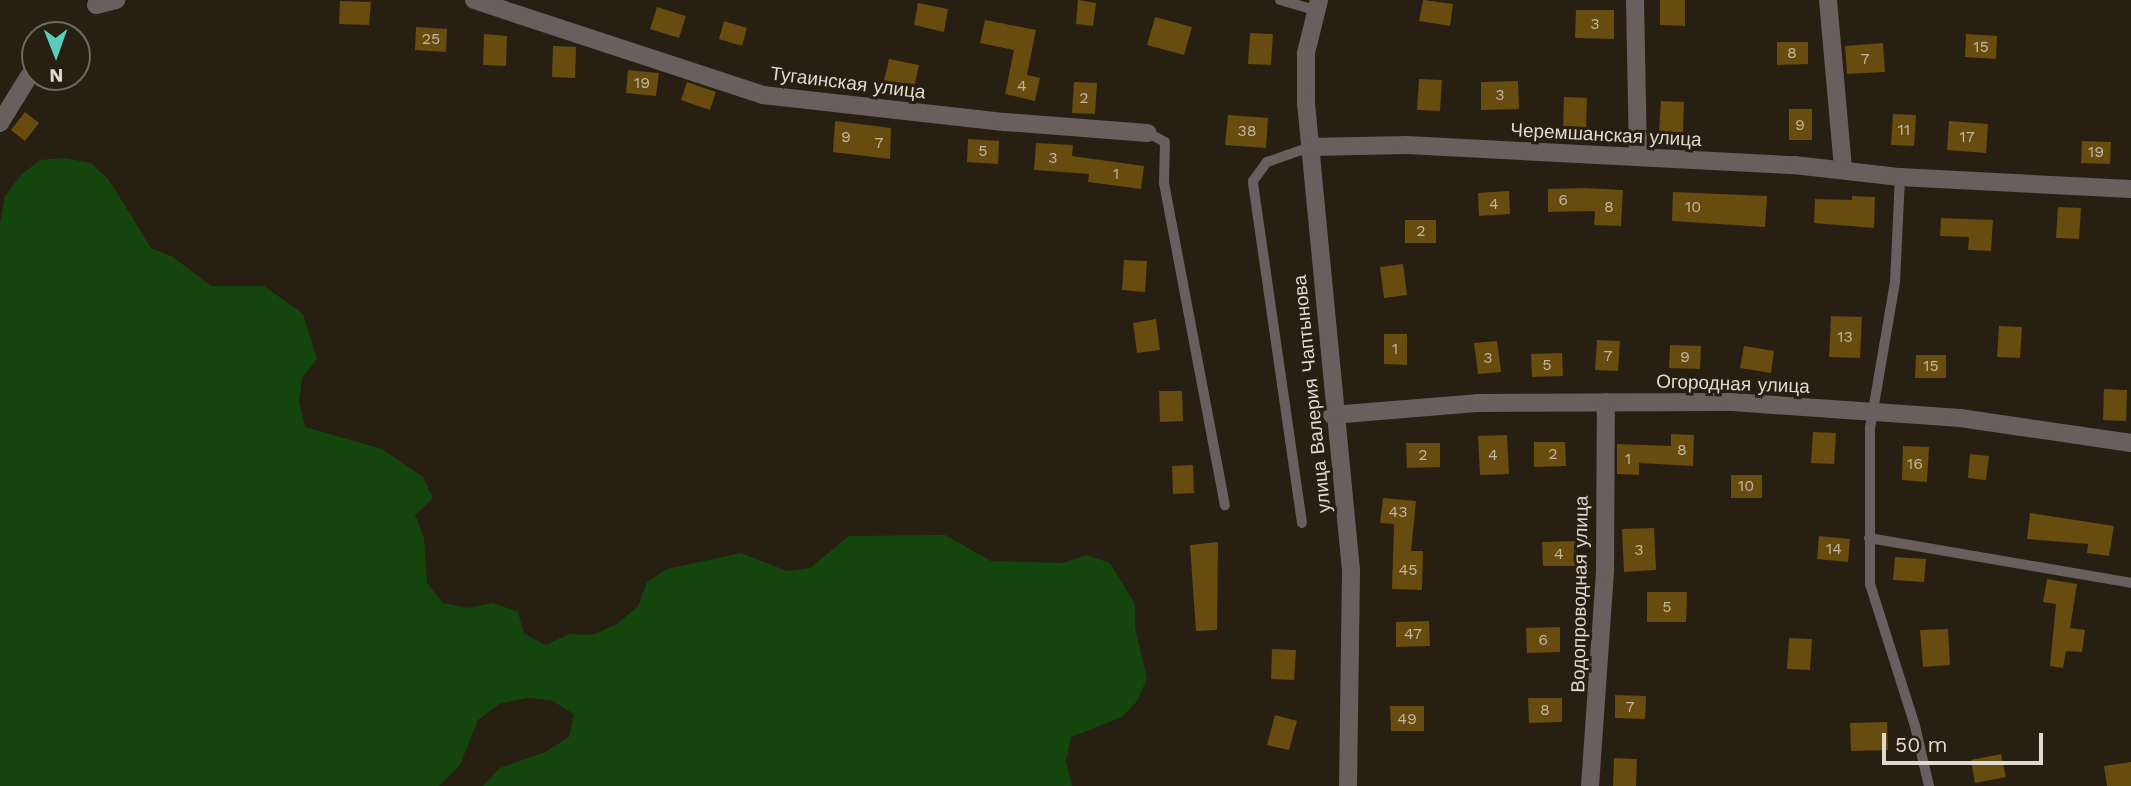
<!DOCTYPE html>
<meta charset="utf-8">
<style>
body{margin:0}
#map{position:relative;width:2131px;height:786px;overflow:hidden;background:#271f12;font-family:"Work Sans",sans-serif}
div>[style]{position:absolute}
.green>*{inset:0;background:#14450d}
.building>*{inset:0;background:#674b0f}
.lane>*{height:10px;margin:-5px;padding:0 5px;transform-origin:5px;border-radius:5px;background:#685f5e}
.street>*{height:18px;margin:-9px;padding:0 9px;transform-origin:9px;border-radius:9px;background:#685f5e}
span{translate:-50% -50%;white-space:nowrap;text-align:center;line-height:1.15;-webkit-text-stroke:6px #271f12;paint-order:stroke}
.number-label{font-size:16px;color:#c1b6a0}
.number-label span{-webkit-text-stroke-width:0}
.street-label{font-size:19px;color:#dfdad1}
.north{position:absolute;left:21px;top:21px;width:70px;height:70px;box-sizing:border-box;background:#271f12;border:2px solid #716a5e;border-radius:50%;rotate:179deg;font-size:19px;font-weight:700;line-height:28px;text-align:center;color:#dfdad1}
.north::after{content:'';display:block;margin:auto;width:24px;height:32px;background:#5bcebb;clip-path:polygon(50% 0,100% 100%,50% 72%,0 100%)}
.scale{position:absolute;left:1882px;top:733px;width:161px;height:32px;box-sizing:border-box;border:4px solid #dfdad1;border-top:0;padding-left:9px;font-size:21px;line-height:24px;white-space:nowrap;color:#dfdad1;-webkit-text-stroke:5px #271f12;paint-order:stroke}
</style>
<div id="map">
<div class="green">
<i style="clip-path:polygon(65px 158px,91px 163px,109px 180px,151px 248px,173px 257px,211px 286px,264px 286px,303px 314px,317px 359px,302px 378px,299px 402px,305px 427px,382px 449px,423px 477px,433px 498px,415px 515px,424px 538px,427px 583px,443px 603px,468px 608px,493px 603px,518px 612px,524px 634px,546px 645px,569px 634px,593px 635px,617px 624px,638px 606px,647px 582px,667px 569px,741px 553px,787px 571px,810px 568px,849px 536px,945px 535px,991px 561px,1063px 563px,1086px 555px,1110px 563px,1135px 604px,1135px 628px,1147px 678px,1138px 700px,1122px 717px,1071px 737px,1066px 761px,1072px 786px,483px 786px,500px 768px,545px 752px,569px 737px,574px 714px,551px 700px,527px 698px,499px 704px,478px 720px,460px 765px,439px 786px,0 786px,0 224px,5px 196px,21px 175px,40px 160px)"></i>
</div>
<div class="building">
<i style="clip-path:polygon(1078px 0,1096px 3px,1093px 26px,1076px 24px)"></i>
<i style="clip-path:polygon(1423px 0,1453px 4px,1450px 26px,1419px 21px)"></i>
<i style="clip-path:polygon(1660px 0,1685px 0,1685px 26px,1660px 25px)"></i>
<i style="clip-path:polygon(340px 1px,371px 2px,369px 25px,339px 24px)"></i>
<i style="clip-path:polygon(918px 3px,948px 9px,944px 32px,914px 25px)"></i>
<i style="clip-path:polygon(657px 7px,686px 16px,679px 38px,650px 29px)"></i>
<i style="clip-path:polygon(1576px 10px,1614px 10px,1614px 39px,1575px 38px)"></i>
<i style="clip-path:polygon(1155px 17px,1192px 27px,1184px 55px,1147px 45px)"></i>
<i style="clip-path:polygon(985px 20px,1036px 30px,1027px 75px,1040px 78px,1035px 101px,1005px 94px,1014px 50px,980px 43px)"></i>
<i style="clip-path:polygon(724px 21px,747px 28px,742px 46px,719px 39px)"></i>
<i style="clip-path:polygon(416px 27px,447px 29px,446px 52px,415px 50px)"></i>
<i style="clip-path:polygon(1250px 33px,1273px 34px,1271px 65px,1248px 64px)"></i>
<i style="clip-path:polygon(484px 34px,507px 36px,506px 66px,483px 65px)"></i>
<i style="clip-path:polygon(1966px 34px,1997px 36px,1996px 59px,1965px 57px)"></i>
<i style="clip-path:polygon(1777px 42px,1808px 42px,1808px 64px,1777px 65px)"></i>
<i style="clip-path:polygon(1883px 43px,1885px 72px,1847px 74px,1845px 46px)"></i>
<i style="clip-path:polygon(553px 46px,576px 47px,575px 78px,552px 77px)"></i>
<i style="clip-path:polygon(889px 59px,919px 65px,914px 88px,884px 81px)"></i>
<i style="clip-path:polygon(628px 70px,659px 73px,656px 96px,626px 93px)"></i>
<i style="clip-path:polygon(1419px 79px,1442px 80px,1440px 111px,1417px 110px)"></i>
<i style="clip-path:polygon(1518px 81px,1519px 109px,1481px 110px,1481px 82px)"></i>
<i style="clip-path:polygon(687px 82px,716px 92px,710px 110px,681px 100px)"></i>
<i style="clip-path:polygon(1074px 82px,1097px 83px,1095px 114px,1072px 113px)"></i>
<i style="clip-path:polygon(1564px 97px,1587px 98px,1586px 129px,1563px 128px)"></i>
<i style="clip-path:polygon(1661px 101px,1684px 102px,1683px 133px,1659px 132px)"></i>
<i style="clip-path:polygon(1789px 109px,1812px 109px,1812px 140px,1789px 140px)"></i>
<i style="clip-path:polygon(25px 112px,39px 123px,25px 141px,11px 130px)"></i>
<i style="clip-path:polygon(1893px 114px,1916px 115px,1914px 146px,1891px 145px)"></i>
<i style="clip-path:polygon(1228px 115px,1268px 118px,1266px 148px,1225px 145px)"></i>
<i style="clip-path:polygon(835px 121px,891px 128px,890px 159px,833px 152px)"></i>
<i style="clip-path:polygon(1949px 121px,1988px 124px,1986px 153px,1947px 150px)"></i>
<i style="clip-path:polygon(968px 139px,999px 141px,998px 164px,967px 162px)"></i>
<i style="clip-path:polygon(2082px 141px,2111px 142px,2110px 164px,2081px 163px)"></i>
<i style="clip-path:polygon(1036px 143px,1073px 145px,1072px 156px,1144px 166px,1141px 189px,1088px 182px,1089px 174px,1034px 170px)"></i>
<i style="clip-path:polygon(1585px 188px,1623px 190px,1621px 226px,1594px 225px,1595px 211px,1548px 212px,1548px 189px)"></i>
<i style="clip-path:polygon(1509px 191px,1510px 214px,1479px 216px,1478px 193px)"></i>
<i style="clip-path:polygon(1673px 192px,1767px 196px,1765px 227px,1672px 221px)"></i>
<i style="clip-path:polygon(1852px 196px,1875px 197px,1874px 228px,1814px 223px,1815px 199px,1852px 200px)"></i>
<i style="clip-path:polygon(2058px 207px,2081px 208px,2079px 239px,2056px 238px)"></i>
<i style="clip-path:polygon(1941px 218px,1993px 220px,1991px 251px,1968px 250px,1969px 237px,1940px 236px)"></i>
<i style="clip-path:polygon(1405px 220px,1436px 220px,1436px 243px,1405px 243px)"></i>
<i style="clip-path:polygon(1124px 260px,1147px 261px,1145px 292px,1122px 290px)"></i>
<i style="clip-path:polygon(1403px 264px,1407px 295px,1384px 298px,1380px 267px)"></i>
<i style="clip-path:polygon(1831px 316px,1862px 317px,1860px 358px,1829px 357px)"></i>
<i style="clip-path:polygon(1156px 319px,1160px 350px,1137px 353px,1133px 323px)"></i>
<i style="clip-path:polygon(1999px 326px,2022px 327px,2020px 358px,1997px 357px)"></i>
<i style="clip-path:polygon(1384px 334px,1407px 334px,1407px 365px,1384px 364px)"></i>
<i style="clip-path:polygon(1597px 340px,1620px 341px,1618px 371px,1595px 370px)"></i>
<i style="clip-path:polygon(1497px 341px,1501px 372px,1478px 374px,1474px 343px)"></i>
<i style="clip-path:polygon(1670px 345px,1701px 346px,1700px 369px,1669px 368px)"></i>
<i style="clip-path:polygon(1744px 346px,1774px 351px,1771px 373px,1740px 368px)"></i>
<i style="clip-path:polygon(1562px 353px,1563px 376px,1532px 377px,1531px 354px)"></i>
<i style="clip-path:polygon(1916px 355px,1946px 355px,1946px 378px,1915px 378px)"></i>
<i style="clip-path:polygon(2104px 389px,2127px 390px,2126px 421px,2103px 420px)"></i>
<i style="clip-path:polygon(1159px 391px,1182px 391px,1183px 421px,1160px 422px)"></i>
<i style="clip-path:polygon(1813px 432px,1836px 433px,1834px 464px,1811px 463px)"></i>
<i style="clip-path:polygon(1671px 434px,1694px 435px,1693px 466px,1639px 463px,1639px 475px,1617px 474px,1617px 444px,1671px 446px)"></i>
<i style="clip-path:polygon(1507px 435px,1509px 474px,1480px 475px,1478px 436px)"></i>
<i style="clip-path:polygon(1534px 442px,1565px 442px,1566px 466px,1534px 467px)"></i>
<i style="clip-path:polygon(1406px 443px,1440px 443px,1440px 467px,1407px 468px)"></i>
<i style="clip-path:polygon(1903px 446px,1929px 447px,1927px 482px,1902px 480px)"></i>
<i style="clip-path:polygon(1970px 454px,1989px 456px,1986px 480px,1968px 478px)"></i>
<i style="clip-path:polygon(1193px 465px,1194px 493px,1173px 494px,1172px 466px)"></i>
<i style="clip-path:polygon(1731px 475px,1762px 475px,1762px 498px,1731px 498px)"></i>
<i style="clip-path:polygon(1383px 498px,1416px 501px,1411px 551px,1423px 551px,1422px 590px,1392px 589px,1394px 524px,1380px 523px)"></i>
<i style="clip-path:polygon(2030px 513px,2114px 526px,2109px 556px,2087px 553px,2088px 544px,2027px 539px)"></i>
<i style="clip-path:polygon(1654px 528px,1656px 570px,1624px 572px,1622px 529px)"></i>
<i style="clip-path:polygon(1819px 536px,1850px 539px,1848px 562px,1817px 559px)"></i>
<i style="clip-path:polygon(1576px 541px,1576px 566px,1543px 566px,1542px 542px)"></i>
<i style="clip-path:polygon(1218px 542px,1217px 630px,1196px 631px,1190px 545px)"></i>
<i style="clip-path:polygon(1895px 557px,1926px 559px,1924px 582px,1893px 580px)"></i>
<i style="clip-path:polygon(2047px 579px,2077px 584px,2070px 628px,2085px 630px,2082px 652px,2066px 651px,2063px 668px,2050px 666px,2056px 604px,2043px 602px)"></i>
<i style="clip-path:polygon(1647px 592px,1687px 592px,1686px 622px,1647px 622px)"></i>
<i style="clip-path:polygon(1429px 621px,1430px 646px,1396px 647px,1396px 622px)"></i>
<i style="clip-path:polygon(1560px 627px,1560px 652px,1527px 653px,1526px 628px)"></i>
<i style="clip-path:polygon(1948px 629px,1950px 665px,1923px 667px,1920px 630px)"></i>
<i style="clip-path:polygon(1789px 638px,1812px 639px,1810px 670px,1787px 669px)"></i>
<i style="clip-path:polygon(1272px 649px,1296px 650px,1294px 680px,1271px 679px)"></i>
<i style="clip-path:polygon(1615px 695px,1646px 696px,1645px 719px,1615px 718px)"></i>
<i style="clip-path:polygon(1528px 698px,1562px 698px,1562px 722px,1529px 723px)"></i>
<i style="clip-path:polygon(1390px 706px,1424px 706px,1424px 731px,1391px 731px)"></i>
<i style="clip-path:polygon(1275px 715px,1297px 721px,1289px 750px,1267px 745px)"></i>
<i style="clip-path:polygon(1887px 722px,1888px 750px,1851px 751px,1850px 723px)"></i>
<i style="clip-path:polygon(2001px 754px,2006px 777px,1975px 783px,1971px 760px)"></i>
<i style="clip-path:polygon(1614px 758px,1637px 759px,1636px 786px,1613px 786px)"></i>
<i style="clip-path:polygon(2131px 762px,2131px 786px,2107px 786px,2104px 766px)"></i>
</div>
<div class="lane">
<i style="left:1280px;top:0;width:36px;rotate:16deg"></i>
<i style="left:1148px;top:133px;width:19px;rotate:28deg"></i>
<i style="left:1165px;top:142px;width:41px;rotate:91.4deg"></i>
<i style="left:1164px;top:183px;width:328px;rotate:79.3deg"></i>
<i style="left:1900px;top:177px;width:105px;rotate:92.7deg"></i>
<i style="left:1895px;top:282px;width:148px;rotate:99.7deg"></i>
<i style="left:1870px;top:428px;width:156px;rotate:90deg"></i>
<i style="left:1870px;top:584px;width:149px;rotate:72.4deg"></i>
<i style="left:1915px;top:726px;width:62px;rotate:76.9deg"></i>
<i style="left:1302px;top:523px;width:345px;rotate:-98.2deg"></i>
<i style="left:1253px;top:181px;width:24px;rotate:-54deg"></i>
<i style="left:1267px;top:162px;width:46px;rotate:-19.2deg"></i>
<i style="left:1869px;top:538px;width:266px;rotate:9.7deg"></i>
</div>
<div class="street">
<i style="left:474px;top:0;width:304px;rotate:18.2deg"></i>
<i style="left:763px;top:95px;width:244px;rotate:6.4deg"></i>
<i style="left:1005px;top:122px;width:143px;rotate:4.4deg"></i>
<i style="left:1319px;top:0;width:55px;rotate:103.8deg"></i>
<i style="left:1306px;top:53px;width:50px;rotate:90deg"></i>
<i style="left:1306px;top:103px;width:471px;rotate:84.5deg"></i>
<i style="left:1351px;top:572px;width:214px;rotate:90.8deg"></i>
<i style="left:1635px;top:0;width:157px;rotate:88.9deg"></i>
<i style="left:1828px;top:0;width:170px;rotate:84.9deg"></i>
<i style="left:96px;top:5px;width:21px;rotate:-14deg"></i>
<i style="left:0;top:123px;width:55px;rotate:-58.3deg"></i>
<i style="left:1310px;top:147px;width:97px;rotate:-1.2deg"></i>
<i style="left:1407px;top:145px;width:388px;rotate:3deg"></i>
<i style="left:1794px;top:165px;width:107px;rotate:6.5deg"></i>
<i style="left:1900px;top:177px;width:231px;rotate:3deg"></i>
<i style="left:1332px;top:415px;width:145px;rotate:-4.7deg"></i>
<i style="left:1477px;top:403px;width:255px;rotate:-0.2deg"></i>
<i style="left:1732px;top:402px;width:229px;rotate:4deg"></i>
<i style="left:1960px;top:418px;width:173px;rotate:8.3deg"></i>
<i style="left:1590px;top:786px;width:218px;rotate:-86deg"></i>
<i style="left:1605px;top:569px;width:167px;rotate:-89.7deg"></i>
</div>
<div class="number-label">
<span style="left:1595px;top:24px">3</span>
<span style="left:431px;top:39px">25</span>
<span style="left:1981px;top:47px">15</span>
<span style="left:1792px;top:53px">8</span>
<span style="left:1865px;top:59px">7</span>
<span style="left:642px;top:83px">19</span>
<span style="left:1022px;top:86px">4</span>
<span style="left:1500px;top:95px">3</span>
<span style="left:1084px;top:98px">2</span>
<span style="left:1800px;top:125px">9</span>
<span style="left:1904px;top:130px">11</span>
<span style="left:1247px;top:131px">38</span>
<span style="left:846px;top:137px">9</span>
<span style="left:1967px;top:137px">17</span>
<span style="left:879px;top:143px">7</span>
<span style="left:983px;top:151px">5</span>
<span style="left:2096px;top:152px">19</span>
<span style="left:1053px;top:158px">3</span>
<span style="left:1116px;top:174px">1</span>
<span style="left:1563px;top:200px">6</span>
<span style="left:1494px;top:204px">4</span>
<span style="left:1609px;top:207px">8</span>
<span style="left:1693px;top:207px">10</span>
<span style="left:1421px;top:231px">2</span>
<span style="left:1845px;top:337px">13</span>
<span style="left:1395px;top:349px">1</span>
<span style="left:1608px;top:356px">7</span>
<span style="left:1685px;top:357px">9</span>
<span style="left:1488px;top:358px">3</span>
<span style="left:1547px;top:365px">5</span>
<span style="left:1931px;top:366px">15</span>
<span style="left:1682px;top:450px">8</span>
<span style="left:1553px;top:454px">2</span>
<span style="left:1423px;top:455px">2</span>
<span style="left:1493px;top:455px">4</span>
<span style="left:1628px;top:459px">1</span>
<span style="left:1915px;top:464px">16</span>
<span style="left:1746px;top:486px">10</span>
<span style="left:1398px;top:512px">43</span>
<span style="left:1834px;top:549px">14</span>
<span style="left:1639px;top:550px">3</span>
<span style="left:1559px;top:554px">4</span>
<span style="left:1408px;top:570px">45</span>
<span style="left:1667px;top:607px">5</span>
<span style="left:1413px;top:634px">47</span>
<span style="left:1543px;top:640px">6</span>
<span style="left:1630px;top:707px">7</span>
<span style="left:1545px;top:710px">8</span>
<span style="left:1407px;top:719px">49</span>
</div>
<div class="street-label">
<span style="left:848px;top:83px;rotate:7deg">Тугаинская улица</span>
<span style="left:1606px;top:135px;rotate:3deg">Черемшанская улица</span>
<span style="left:1733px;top:384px;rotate:2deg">Огородная улица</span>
<span style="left:1312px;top:394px;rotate:-96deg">улица Валерия Чаптынова</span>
<span style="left:1580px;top:594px;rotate:-89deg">Водопроводная улица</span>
</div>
<div class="north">N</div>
<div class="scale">50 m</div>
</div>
